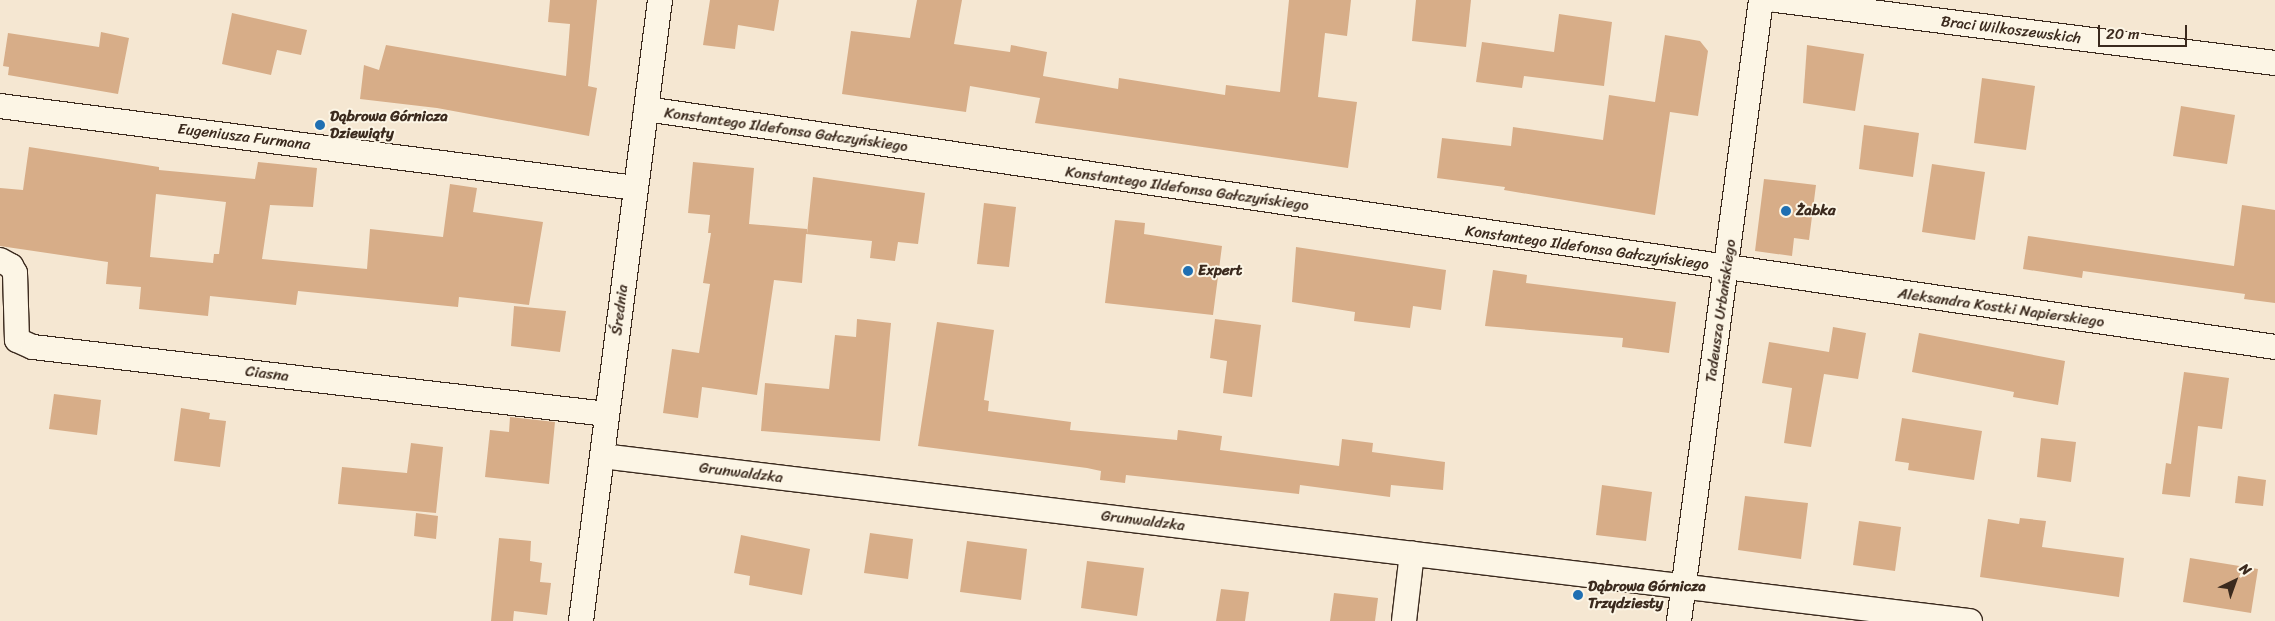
<!DOCTYPE html>
<meta charset="utf-8">
<style>
body{margin:0}
#map{position:relative;width:2275px;height:621px;overflow:hidden;background:#f5e7d2;font-family:Sriracha,sans-serif}
div>[style]{position:absolute}
.building>*{inset:0;background:#d7ad88}
.roads{filter:drop-shadow(1px 0 #3b2a1e) drop-shadow(-1px 0 #3b2a1e) drop-shadow(0 1px #3b2a1e) drop-shadow(0 -1px #3b2a1e)}
.street>*{height:24px;margin:-12px;padding:0 12px;transform-origin:12px;border-radius:12px;background:#fcf5e5}
.dots>*{width:14px;height:14px;translate:-50% -50%;box-sizing:border-box;border:2px solid #fcf5e5;border-radius:50%}
span{translate:-50% -50%;white-space:nowrap;text-align:center;line-height:1.15;-webkit-text-stroke:4px #fcf5e5;paint-order:stroke}
.street-label{font-size:15px;color:#3b2a1e}
.poi-label{font-size:15px;color:#3b2a1e;font-weight:700}
.left{translate:0 -50%;text-align:left}
.north{position:absolute;left:2210px;top:556px;width:50px;height:50px;-webkit-text-stroke:4px #fcf5e5;paint-order:stroke;rotate:42deg;font-size:14px;font-weight:700;line-height:20px;text-align:center;color:#3b2a1e}
.north::after{content:'';display:block;margin:auto;width:18px;height:22px;background:#3b2a1e;clip-path:polygon(50% 0,100% 100%,50% 72%,0 100%)}
.scale{position:absolute;left:2098px;top:25px;width:89px;height:22px;box-sizing:border-box;border:2px solid #3b2a1e;border-top:0;padding-left:6px;font-size:15px;line-height:18px;white-space:nowrap;color:#3b2a1e;-webkit-text-stroke:4px #fcf5e5;paint-order:stroke}
</style>
<div id="map">
<div class="building">
<i style="clip-path:polygon(550px 0,597px 0,588px 86px,597px 88px,589px 136px,437px 108px,360px 99px,364px 65px,379px 70px,386px 45px,566px 76px,570px 24px,548px 22px)"></i>
<i style="clip-path:polygon(710px 0,779px 0,774px 31px,738px 25px,735px 49px,703px 45px)"></i>
<i style="clip-path:polygon(917px 0,962px 0,954px 44px,1010px 52px,1011px 45px,1047px 52px,1043px 76px,1118px 89px,1119px 78px,1225px 95px,1226px 85px,1280px 92px,1289px 0,1351px 0,1347px 36px,1325px 33px,1318px 97px,1357px 102px,1348px 168px,1035px 123px,1040px 98px,970px 86px,966px 112px,842px 94px,851px 31px,910px 38px)"></i>
<i style="clip-path:polygon(1416px 0,1471px 0,1466px 47px,1412px 41px)"></i>
<i style="clip-path:polygon(232px 13px,307px 30px,301px 55px,277px 50px,271px 75px,222px 64px)"></i>
<i style="clip-path:polygon(1559px 14px,1612px 22px,1604px 86px,1524px 76px,1522px 88px,1476px 82px,1482px 42px,1554px 52px)"></i>
<i style="clip-path:polygon(101px 32px,129px 38px,118px 94px,8px 75px,9px 67px,3px 66px,8px 33px,99px 47px)"></i>
<i style="clip-path:polygon(1665px 35px,1700px 41px,1708px 51px,1698px 116px,1670px 112px,1655px 215px,1504px 190px,1505px 187px,1437px 178px,1442px 138px,1511px 146px,1513px 127px,1603px 140px,1609px 95px,1655px 102px)"></i>
<i style="clip-path:polygon(1807px 45px,1864px 54px,1855px 111px,1803px 103px)"></i>
<i style="clip-path:polygon(1982px 78px,2035px 86px,2026px 150px,1974px 143px)"></i>
<i style="clip-path:polygon(2181px 106px,2235px 115px,2227px 164px,2173px 156px)"></i>
<i style="clip-path:polygon(1864px 125px,1919px 133px,1913px 177px,1859px 169px)"></i>
<i style="clip-path:polygon(evenodd,29px 147px,159px 167px,159px 170px,255px 179px,258px 162px,317px 168px,313px 207px,270px 205px,262px 259px,367px 269px,370px 229px,443px 237px,450px 184px,477px 188px,473px 212px,543px 222px,529px 305px,459px 297px,458px 307px,298px 291px,296px 305px,210px 296px,208px 316px,139px 309px,141px 287px,106px 284px,108px 262px,0 246px,0 188px,23px 190px,29px 147px,156px 194px,226px 202px,219px 254px,214px 254px,213px 263px,150px 257px,156px 194px)"></i>
<i style="clip-path:polygon(693px 162px,754px 168px,749px 224px,807px 229px,807px 234px,813px 177px,925px 193px,918px 244px,898px 242px,895px 261px,870px 258px,872px 241px,806px 234px,802px 283px,774px 280px,757px 395px,702px 387px,698px 418px,663px 413px,672px 349px,699px 353px,710px 284px,703px 283px,711px 233px,708px 233px,710px 215px,688px 213px)"></i>
<i style="clip-path:polygon(1932px 164px,1985px 172px,1975px 240px,1922px 232px)"></i>
<i style="clip-path:polygon(1764px 179px,1816px 185px,1809px 240px,1794px 238px,1792px 256px,1755px 251px)"></i>
<i style="clip-path:polygon(984px 203px,1016px 207px,1009px 267px,977px 264px)"></i>
<i style="clip-path:polygon(2242px 205px,2275px 210px,2275px 303px,2244px 299px,2245px 294px,2083px 271px,2082px 278px,2023px 269px,2028px 236px,2234px 266px)"></i>
<i style="clip-path:polygon(1115px 220px,1145px 223px,1144px 234px,1222px 246px,1213px 315px,1105px 303px)"></i>
<i style="clip-path:polygon(1296px 247px,1446px 270px,1441px 310px,1413px 306px,1410px 328px,1354px 321px,1355px 312px,1292px 302px)"></i>
<i style="clip-path:polygon(1493px 270px,1527px 275px,1526px 283px,1676px 302px,1669px 353px,1622px 347px,1623px 338px,1485px 326px)"></i>
<i style="clip-path:polygon(514px 306px,566px 311px,560px 352px,511px 346px)"></i>
<i style="clip-path:polygon(857px 319px,891px 323px,880px 441px,761px 431px,765px 383px,829px 389px,835px 335px,856px 337px)"></i>
<i style="clip-path:polygon(1215px 319px,1261px 325px,1252px 397px,1223px 393px,1227px 361px,1210px 358px)"></i>
<i style="clip-path:polygon(937px 322px,994px 330px,984px 400px,989px 401px,988px 411px,1071px 422px,1070px 430px,1177px 440px,1178px 430px,1222px 436px,1220px 450px,1339px 466px,1342px 439px,1373px 443px,1372px 452px,1445px 462px,1443px 490px,1391px 485px,1390px 497px,1300px 485px,1299px 494px,1126px 475px,1125px 483px,1100px 480px,1101px 471px,1087px 468px,918px 446px)"></i>
<i style="clip-path:polygon(1833px 327px,1866px 333px,1858px 379px,1824px 374px,1811px 447px,1784px 443px,1792px 388px,1762px 383px,1769px 342px,1829px 352px)"></i>
<i style="clip-path:polygon(1919px 333px,2065px 361px,2058px 405px,2013px 397px,2014px 392px,1912px 372px)"></i>
<i style="clip-path:polygon(2184px 372px,2229px 378px,2222px 429px,2198px 426px,2190px 497px,2162px 494px,2166px 463px,2171px 464px)"></i>
<i style="clip-path:polygon(54px 394px,101px 400px,97px 435px,49px 429px)"></i>
<i style="clip-path:polygon(181px 408px,210px 413px,209px 419px,226px 421px,220px 467px,174px 461px)"></i>
<i style="clip-path:polygon(510px 417px,555px 422px,549px 484px,485px 477px,490px 430px,509px 432px)"></i>
<i style="clip-path:polygon(1902px 418px,1982px 431px,1974px 480px,1908px 470px,1909px 463px,1895px 461px)"></i>
<i style="clip-path:polygon(2041px 438px,2076px 442px,2071px 482px,2037px 477px)"></i>
<i style="clip-path:polygon(411px 443px,443px 447px,436px 513px,338px 504px,342px 467px,407px 473px)"></i>
<i style="clip-path:polygon(2238px 476px,2266px 480px,2263px 506px,2235px 503px)"></i>
<i style="clip-path:polygon(1602px 485px,1652px 492px,1646px 541px,1596px 535px)"></i>
<i style="clip-path:polygon(1745px 496px,1808px 503px,1801px 559px,1738px 550px)"></i>
<i style="clip-path:polygon(416px 513px,438px 516px,436px 539px,414px 536px)"></i>
<i style="clip-path:polygon(2020px 518px,2046px 521px,2042px 547px,2124px 558px,2119px 597px,1980px 577px,1988px 519px,2019px 524px)"></i>
<i style="clip-path:polygon(1859px 521px,1901px 527px,1895px 571px,1853px 565px)"></i>
<i style="clip-path:polygon(870px 533px,913px 539px,908px 579px,864px 573px)"></i>
<i style="clip-path:polygon(741px 535px,810px 549px,802px 595px,749px 585px,750px 576px,734px 573px)"></i>
<i style="clip-path:polygon(499px 538px,531px 541px,530px 561px,542px 563px,540px 582px,551px 583px,547px 615px,514px 611px,513px 621px,491px 621px)"></i>
<i style="clip-path:polygon(967px 541px,1027px 549px,1021px 600px,960px 592px)"></i>
<i style="clip-path:polygon(2190px 558px,2258px 569px,2251px 613px,2183px 602px)"></i>
<i style="clip-path:polygon(1087px 561px,1144px 568px,1137px 616px,1081px 608px)"></i>
<i style="clip-path:polygon(1221px 589px,1249px 592px,1245px 621px,1216px 621px)"></i>
<i style="clip-path:polygon(1334px 593px,1378px 598px,1375px 621px,1330px 621px)"></i>
</div>
<div class="roads">
<div class="street">
<i style="left:1776px;top:0;width:503px;rotate:7.2deg"></i>
<i style="left:0;top:106px;width:641px;rotate:7.35deg"></i>
<i style="left:646px;top:109px;width:1646px;rotate:8.31deg"></i>
<i style="left:0;top:260px;width:13px;rotate:29deg"></i>
<i style="left:11px;top:266px;width:8px;rotate:60deg"></i>
<i style="left:15px;top:273px;width:67px;rotate:88.3deg"></i>
<i style="left:17px;top:340px;width:17px;rotate:24deg"></i>
<i style="left:33px;top:347px;width:578px;rotate:6.66deg"></i>
<i style="left:602px;top:456px;width:1378px;rotate:6.88deg"></i>
<i style="left:581px;top:621px;width:626px;rotate:-82.75deg"></i>
<i style="left:1404px;top:621px;width:68px;rotate:-83.3deg"></i>
<i style="left:1679px;top:621px;width:626px;rotate:-82.48deg"></i>
</div>
</div>
<div class="dots">
<i style="left:320px;top:125px;background:#1f6fb2"></i>
<i style="left:1786px;top:211px;background:#1f6fb2"></i>
<i style="left:1188px;top:271px;background:#1f6fb2"></i>
<i style="left:1578px;top:595px;background:#1f6fb2"></i>
</div>
<div class="street-label">
<span style="left:2011px;top:30px;rotate:7deg">Braci Wilkoszewskich</span>
<span style="left:786px;top:130px;rotate:8deg">Konstantego Ildefonsa Gałczyńskiego</span>
<span style="left:244px;top:137px;rotate:7deg">Eugeniusza Furmana</span>
<span style="left:1187px;top:189px;rotate:8deg">Konstantego Ildefonsa Gałczyńskiego</span>
<span style="left:1587px;top:248px;rotate:8deg">Konstantego Ildefonsa Gałczyńskiego</span>
<span style="left:2001px;top:308px;rotate:8deg">Aleksandra Kostki Napierskiego</span>
<span style="left:620px;top:310px;rotate:-83deg">Średnia</span>
<span style="left:1721px;top:311px;rotate:-82deg">Tadeusza Urbańskiego</span>
<span style="left:267px;top:374px;rotate:7deg">Ciasna</span>
<span style="left:741px;top:473px;rotate:7deg">Grunwaldzka</span>
<span style="left:1143px;top:521px;rotate:7deg">Grunwaldzka</span>
</div>
<div class="poi-label">
<span class="left" style="left:330px;top:125px">Dąbrowa Górnicza<br>Dziewiąty</span>
<span class="left" style="left:1796px;top:211px">Żabka</span>
<span class="left" style="left:1198px;top:271px">Expert</span>
<span class="left" style="left:1588px;top:595px">Dąbrowa Górnicza<br>Trzydziesty</span>
</div>
<div class="north">N</div>
<div class="scale">20 m</div>
</div>
